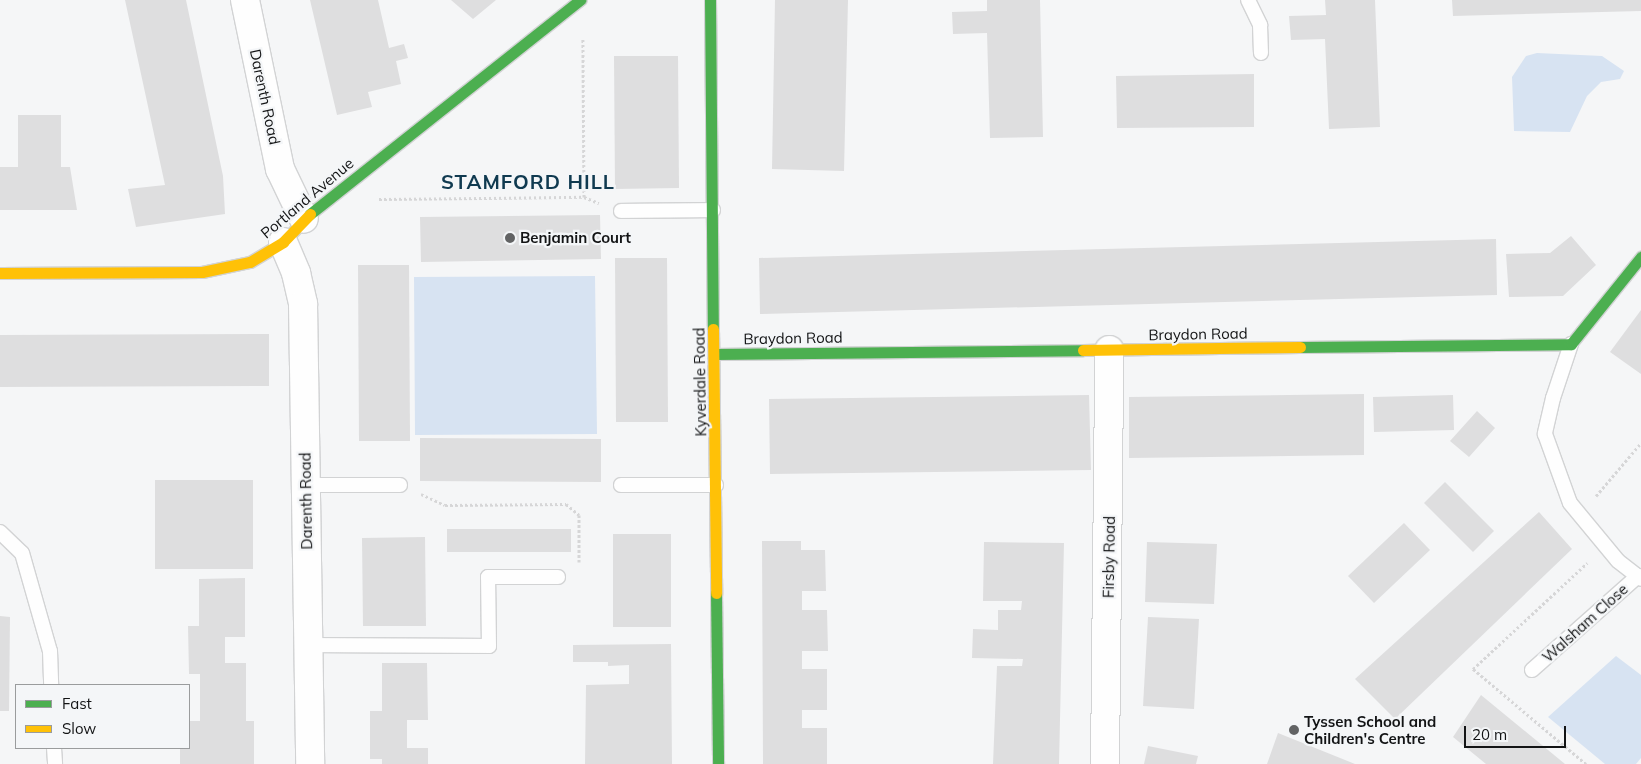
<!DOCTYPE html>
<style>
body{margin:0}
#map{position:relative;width:1641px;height:764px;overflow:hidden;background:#f5f6f7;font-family:Mulish,sans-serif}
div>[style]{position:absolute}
.green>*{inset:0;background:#d7e3f2}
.building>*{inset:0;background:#dededf}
.path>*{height:3px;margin-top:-1.5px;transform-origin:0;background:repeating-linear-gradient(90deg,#d6d6d7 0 2.5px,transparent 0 5px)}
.roads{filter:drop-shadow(1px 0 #d2d3d4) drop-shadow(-1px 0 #d2d3d4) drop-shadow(0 1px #d2d3d4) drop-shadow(0 -1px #d2d3d4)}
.lane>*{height:14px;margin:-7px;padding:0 7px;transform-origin:7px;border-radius:7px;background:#fefefe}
.street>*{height:28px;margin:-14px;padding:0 14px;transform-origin:14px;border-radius:14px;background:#fefefe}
.fast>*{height:11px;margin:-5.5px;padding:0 5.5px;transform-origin:5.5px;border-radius:5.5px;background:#4caf50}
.slow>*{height:11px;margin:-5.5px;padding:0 5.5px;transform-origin:5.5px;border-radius:5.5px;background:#ffc107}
.dots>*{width:14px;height:14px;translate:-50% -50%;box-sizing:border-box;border:2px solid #f4f6f8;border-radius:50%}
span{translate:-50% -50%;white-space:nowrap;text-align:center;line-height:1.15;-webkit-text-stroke:4.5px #f4f6f8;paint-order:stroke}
.street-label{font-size:15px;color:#131415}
.poi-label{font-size:15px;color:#131415;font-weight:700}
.left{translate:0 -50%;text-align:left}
.district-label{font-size:20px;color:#103a50;font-weight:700;letter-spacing:1px}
.legend{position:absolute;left:15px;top:684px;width:175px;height:65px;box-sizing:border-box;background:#f4f6f8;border:1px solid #9a9c9d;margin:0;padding:6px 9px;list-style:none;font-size:15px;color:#131415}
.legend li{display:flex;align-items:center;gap:10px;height:25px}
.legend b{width:25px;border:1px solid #9a9c9d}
.scale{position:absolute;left:1464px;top:726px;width:102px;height:22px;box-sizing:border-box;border:2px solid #131415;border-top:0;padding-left:6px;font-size:15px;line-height:18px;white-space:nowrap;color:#131415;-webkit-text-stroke:4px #f4f6f8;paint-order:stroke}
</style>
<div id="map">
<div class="green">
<i style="clip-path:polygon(1537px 53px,1602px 56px,1624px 71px,1620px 79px,1601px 82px,1587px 96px,1570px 132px,1514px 131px,1512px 77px,1526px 56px)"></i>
<i style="clip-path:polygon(595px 276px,597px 434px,415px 435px,414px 277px)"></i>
<i style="clip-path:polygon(1616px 656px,1641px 675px,1641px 758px,1636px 764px,1605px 764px,1548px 717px)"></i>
</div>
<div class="building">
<i style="clip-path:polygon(125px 0,186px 0,223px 176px,225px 214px,136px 227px,128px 189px,165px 185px)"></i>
<i style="clip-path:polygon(310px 0,378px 0,389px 48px,404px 44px,408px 58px,396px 61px,401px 84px,368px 92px,372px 107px,337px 115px)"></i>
<i style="clip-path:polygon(451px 0,496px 0,473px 19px)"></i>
<i style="clip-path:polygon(775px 0,848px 0,844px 171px,772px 169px)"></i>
<i style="clip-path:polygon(987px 0,1040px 0,1043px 137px,990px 138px,987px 33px,953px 34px,952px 12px,987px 11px)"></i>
<i style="clip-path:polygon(1325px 0,1375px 0,1380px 127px,1329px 129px,1325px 39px,1291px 40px,1289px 16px,1326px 15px)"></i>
<i style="clip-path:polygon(1452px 0,1641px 0,1641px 11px,1453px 16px)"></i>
<i style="clip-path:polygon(614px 56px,678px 56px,679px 188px,615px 189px)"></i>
<i style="clip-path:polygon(1254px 74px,1254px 127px,1117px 128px,1116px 76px)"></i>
<i style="clip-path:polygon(18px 115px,61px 115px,61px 167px,70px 167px,77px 210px,0 210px,0 167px,18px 167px)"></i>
<i style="clip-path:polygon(600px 215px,601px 259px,421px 262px,420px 217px)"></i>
<i style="clip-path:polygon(1571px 236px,1596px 265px,1563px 296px,1509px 297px,1506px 254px,1550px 253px)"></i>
<i style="clip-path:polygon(1496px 239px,1497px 295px,760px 314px,759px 258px)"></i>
<i style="clip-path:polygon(615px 258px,667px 258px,668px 422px,616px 422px)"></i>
<i style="clip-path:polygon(358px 265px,409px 265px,410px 441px,359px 441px)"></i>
<i style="clip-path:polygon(1641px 310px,1641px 374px,1610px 352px)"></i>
<i style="clip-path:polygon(269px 334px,269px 386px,0 387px,0 335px)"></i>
<i style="clip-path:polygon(1364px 394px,1364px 455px,1129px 458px,1129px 397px)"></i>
<i style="clip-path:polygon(1089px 395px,1091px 470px,770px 474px,769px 399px)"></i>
<i style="clip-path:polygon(1453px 395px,1454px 430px,1374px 432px,1373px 397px)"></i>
<i style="clip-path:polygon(1477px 411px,1495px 428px,1469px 457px,1450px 441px)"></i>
<i style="clip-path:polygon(420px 438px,601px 439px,601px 482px,420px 481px)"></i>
<i style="clip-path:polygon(155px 480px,253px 480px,253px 569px,155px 569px)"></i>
<i style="clip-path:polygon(1445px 482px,1494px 531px,1473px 552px,1424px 503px)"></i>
<i style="clip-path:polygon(1539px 512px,1572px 549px,1395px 719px,1355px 679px)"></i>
<i style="clip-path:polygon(1404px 523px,1430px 550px,1374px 603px,1348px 576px)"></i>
<i style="clip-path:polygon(447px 529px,571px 529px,571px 552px,447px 552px)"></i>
<i style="clip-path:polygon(613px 534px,671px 534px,671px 627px,613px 627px)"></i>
<i style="clip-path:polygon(425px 537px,426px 626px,363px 626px,362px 538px)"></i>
<i style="clip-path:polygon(762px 541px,801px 541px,801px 550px,825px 550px,826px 591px,802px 591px,802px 610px,827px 610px,828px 651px,802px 651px,802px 669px,827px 669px,827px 710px,802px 710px,802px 728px,827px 728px,827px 764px,763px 764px)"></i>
<i style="clip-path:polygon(984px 542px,1064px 543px,1059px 764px,993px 764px,997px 666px,1022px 666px,1023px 659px,972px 658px,973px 629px,998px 630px,998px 610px,1021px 610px,1022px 601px,983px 601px)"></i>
<i style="clip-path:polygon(1147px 542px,1217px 544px,1214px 604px,1145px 602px)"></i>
<i style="clip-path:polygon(245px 578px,245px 637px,225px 637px,225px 663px,246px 663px,246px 721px,254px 721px,254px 764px,180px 764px,180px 748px,189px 748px,189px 721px,200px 721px,200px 674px,189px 674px,188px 626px,199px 626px,199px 579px)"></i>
<i style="clip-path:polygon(0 616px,10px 617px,9px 711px,0 711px)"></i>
<i style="clip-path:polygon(1148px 617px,1199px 619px,1194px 709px,1143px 706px)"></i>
<i style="clip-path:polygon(671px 644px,672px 764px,585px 764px,586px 685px,629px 684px,629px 665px,608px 666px,608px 662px,573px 662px,573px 645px)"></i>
<i style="clip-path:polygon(382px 663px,427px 663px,428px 720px,407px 720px,407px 748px,428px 748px,428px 764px,382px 764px,382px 759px,370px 759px,370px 711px,382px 711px)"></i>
<i style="clip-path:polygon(1481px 695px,1565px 764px,1486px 764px,1453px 737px)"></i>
<i style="clip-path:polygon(1278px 733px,1355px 764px,1267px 764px)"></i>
<i style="clip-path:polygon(1148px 746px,1198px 756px,1196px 764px,1144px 764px)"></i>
</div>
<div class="path">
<i style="left:584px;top:197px;width:16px;rotate:22deg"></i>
<i style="left:379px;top:199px;width:205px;rotate:-0.6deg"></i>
<i style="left:584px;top:197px;width:159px;rotate:-90.4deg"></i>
<i style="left:421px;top:494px;width:26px;rotate:25deg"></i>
<i style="left:445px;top:505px;width:121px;rotate:-0.5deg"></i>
<i style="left:566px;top:504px;width:17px;rotate:40deg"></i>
<i style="left:579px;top:515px;width:47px;rotate:90deg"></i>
<i style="left:1596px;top:496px;width:70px;rotate:-49.7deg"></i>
<i style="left:1586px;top:764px;width:148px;rotate:-139.9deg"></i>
<i style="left:1473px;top:669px;width:156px;rotate:-42.9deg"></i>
</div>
<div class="roads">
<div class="lane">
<i style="left:1248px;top:0;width:28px;rotate:64deg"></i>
<i style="left:1260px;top:25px;width:28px;rotate:88deg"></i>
<i style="left:621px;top:211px;width:92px;rotate:-0.6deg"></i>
<i style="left:1571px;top:344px;width:57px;rotate:108.4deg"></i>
<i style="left:1553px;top:398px;width:37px;rotate:103deg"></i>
<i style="left:1545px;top:434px;width:73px;rotate:70.1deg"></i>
<i style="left:1570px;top:503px;width:75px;rotate:50.4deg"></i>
<i style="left:1618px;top:561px;width:29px;rotate:38deg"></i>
<i style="left:306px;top:485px;width:94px"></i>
<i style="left:621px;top:485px;width:95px"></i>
<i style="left:0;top:532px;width:30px;rotate:44deg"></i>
<i style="left:22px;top:553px;width:102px;rotate:74.1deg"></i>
<i style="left:50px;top:651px;width:34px;rotate:88deg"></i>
<i style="left:309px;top:645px;width:180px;rotate:0.3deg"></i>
<i style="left:489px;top:646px;width:69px;rotate:-90.8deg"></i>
<i style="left:488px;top:577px;width:70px"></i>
<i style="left:1532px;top:670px;width:142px;rotate:-41.6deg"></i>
<i style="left:54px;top:748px;width:16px;rotate:86deg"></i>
</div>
<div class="street">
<i style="left:245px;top:0;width:173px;rotate:78.3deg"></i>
<i style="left:280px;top:169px;width:55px;rotate:64.4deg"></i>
<i style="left:283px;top:242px;width:34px;rotate:67deg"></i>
<i style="left:296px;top:273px;width:32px;rotate:77deg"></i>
<i style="left:303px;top:304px;width:460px;rotate:89.1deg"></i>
<i style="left:1105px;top:764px;width:414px;rotate:-89.4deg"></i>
</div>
<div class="fast">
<i style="left:710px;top:0;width:329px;rotate:89.5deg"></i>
<i style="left:310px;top:214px;width:345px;rotate:-38.4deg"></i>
<i style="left:1300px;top:347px;width:271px;rotate:-0.6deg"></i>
<i style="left:1571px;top:344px;width:112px;rotate:-51.2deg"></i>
<i style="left:714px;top:354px;width:369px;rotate:-0.6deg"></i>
<i style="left:716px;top:593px;width:171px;rotate:89.3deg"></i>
</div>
<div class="slow">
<i style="left:0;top:273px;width:202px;rotate:-0.3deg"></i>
<i style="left:202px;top:272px;width:49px;rotate:-11.8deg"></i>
<i style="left:250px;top:262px;width:39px;rotate:-31deg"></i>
<i style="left:283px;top:242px;width:39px;rotate:-46deg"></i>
<i style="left:713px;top:329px;width:264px;rotate:89.3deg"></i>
<i style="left:1083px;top:350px;width:217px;rotate:-0.8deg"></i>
</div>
</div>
<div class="dots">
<i style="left:510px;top:238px;background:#626364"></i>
<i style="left:1294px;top:730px;background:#626364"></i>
</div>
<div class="street-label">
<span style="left:265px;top:97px;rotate:78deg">Darenth Road</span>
<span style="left:307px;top:198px;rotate:-40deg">Portland Avenue</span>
<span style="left:1198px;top:334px;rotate:-1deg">Braydon Road</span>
<span style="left:793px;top:338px;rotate:-1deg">Braydon Road</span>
<span style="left:700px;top:382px;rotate:-91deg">Kyverdale Road</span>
<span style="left:306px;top:501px;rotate:-91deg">Darenth Road</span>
<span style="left:1109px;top:557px;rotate:-89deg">Firsby Road</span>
<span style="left:1585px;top:623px;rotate:-42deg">Walsham Close</span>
</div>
<div class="poi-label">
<span class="left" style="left:520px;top:238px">Benjamin Court</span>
<span class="left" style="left:1304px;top:730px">Tyssen School and<br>Children's Centre</span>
</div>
<div class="district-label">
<span style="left:528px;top:181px">STAMFORD HILL</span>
</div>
<ul class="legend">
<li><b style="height:6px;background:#4caf50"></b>Fast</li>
<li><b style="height:6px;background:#ffc107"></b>Slow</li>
</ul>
<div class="scale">20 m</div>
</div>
